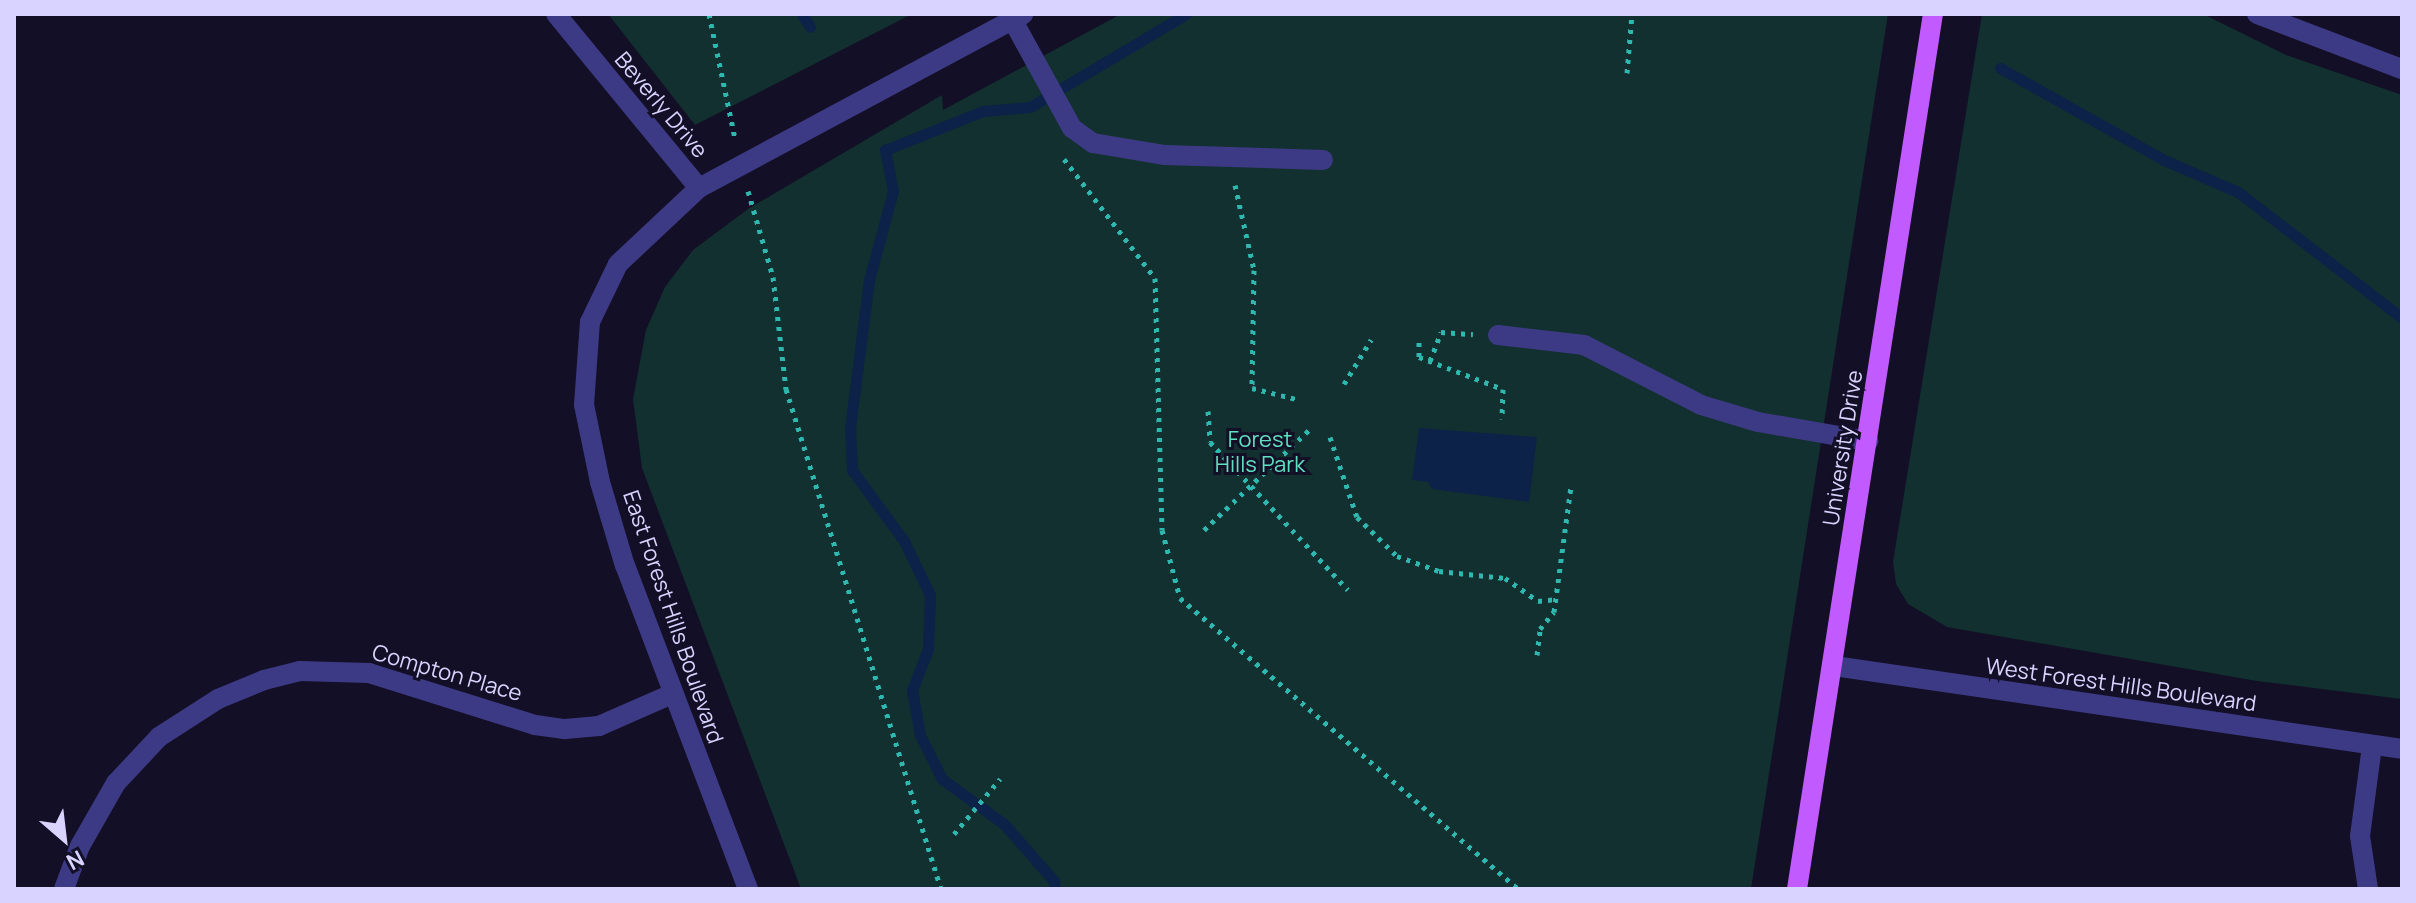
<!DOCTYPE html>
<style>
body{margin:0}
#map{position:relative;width:2416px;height:903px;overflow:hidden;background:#130f26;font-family:Manrope,sans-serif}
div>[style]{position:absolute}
.green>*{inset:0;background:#12302f}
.water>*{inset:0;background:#0c2248}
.stream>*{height:11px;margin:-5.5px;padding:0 5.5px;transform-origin:5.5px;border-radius:5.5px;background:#0c2248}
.path>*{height:5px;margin-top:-2.5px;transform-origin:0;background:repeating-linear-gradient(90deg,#2fb8b0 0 4px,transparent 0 10px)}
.service>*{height:20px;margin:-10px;padding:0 10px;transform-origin:10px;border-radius:10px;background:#3d3a85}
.minor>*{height:20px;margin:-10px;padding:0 10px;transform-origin:10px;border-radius:10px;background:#3d3a85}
.primary>*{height:20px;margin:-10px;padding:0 10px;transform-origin:10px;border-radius:10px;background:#c25bff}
span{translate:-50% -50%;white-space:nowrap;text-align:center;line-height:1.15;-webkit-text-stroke:6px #130f26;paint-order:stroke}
.street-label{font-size:22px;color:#d9d4ff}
.park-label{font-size:22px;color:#5fe0c0}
.frame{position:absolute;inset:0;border:16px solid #d9d4ff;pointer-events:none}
.north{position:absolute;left:24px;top:799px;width:80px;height:80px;-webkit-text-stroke:6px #130f26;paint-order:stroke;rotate:152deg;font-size:22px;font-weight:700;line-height:32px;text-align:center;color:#d9d4ff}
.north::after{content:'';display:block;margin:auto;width:28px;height:36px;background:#d9d4ff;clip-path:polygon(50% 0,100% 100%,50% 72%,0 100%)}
</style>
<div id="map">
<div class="green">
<i style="clip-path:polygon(608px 14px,912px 14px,695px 125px)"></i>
<i style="clip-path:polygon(1121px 14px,1888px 14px,1751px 889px,801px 889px,642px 468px,633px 399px,646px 330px,665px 287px,693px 250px,748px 209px,942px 95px,943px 110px)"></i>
<i style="clip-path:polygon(1982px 14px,2203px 14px,2286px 55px,2402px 95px,2402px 699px,2257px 681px,1947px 627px,1908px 604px,1896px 584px,1893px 562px)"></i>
</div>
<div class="water">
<i style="clip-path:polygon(1419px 428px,1537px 437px,1529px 502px,1432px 489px,1428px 482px,1412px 480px)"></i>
</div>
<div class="stream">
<i style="left:802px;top:14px;width:15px;rotate:58deg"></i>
<i style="left:2000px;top:68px;width:188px;rotate:29.3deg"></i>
<i style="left:2164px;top:160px;width:81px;rotate:23.4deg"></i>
<i style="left:2238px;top:192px;width:207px;rotate:37.5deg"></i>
<i style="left:1055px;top:889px;width:8px;rotate:-97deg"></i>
<i style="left:1054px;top:881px;width:76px;rotate:-131.3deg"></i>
<i style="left:1004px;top:824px;width:77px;rotate:-144deg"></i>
<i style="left:942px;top:779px;width:49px;rotate:-116.6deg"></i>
<i style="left:920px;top:735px;width:46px;rotate:-100.1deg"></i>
<i style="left:912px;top:690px;width:44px;rotate:-68.7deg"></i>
<i style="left:928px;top:649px;width:54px;rotate:-87.9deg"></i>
<i style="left:930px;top:595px;width:60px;rotate:-115.7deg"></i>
<i style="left:904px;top:541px;width:88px;rotate:-126.2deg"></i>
<i style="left:852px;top:470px;width:42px;rotate:-92.7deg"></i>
<i style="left:850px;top:428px;width:149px;rotate:-82.7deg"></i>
<i style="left:869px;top:280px;width:92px;rotate:-74.9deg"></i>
<i style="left:893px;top:191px;width:42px;rotate:-101deg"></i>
<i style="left:885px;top:150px;width:105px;rotate:-21.7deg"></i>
<i style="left:983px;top:111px;width:47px;rotate:-4.9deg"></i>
<i style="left:1030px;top:107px;width:182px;rotate:-30.8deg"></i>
</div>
<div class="path">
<i style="left:709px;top:14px;width:127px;rotate:78.2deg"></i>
<i style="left:1627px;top:73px;width:59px;rotate:-85.2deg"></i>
<i style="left:1064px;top:159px;width:150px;rotate:52.6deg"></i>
<i style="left:1155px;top:278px;width:252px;rotate:88.4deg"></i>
<i style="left:1162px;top:530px;width:70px;rotate:75.2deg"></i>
<i style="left:1180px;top:598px;width:446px;rotate:40.7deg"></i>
<i style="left:1235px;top:185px;width:87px;rotate:77.4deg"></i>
<i style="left:1254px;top:270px;width:118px;rotate:91deg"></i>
<i style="left:1252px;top:388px;width:49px;rotate:14deg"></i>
<i style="left:748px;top:191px;width:90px;rotate:73.8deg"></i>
<i style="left:773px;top:277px;width:113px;rotate:83.4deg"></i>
<i style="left:786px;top:389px;width:523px;rotate:72.78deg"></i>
<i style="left:1419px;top:342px;width:15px;rotate:90deg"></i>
<i style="left:1419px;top:357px;width:90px;rotate:20.9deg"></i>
<i style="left:1503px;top:389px;width:30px;rotate:92deg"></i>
<i style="left:1430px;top:361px;width:31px;rotate:-69deg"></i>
<i style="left:1441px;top:332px;width:32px;rotate:4deg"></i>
<i style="left:1344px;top:384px;width:52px;rotate:-58.5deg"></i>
<i style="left:1208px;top:411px;width:31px;rotate:86deg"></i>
<i style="left:1210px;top:442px;width:202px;rotate:47deg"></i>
<i style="left:1330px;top:437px;width:84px;rotate:71.4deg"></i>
<i style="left:1357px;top:517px;width:56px;rotate:44.3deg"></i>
<i style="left:1397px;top:556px;width:45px;rotate:19.7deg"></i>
<i style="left:1439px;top:571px;width:66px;rotate:6.1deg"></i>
<i style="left:1505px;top:578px;width:40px;rotate:34.9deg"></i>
<i style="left:1538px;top:601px;width:18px;rotate:-6deg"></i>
<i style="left:1204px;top:530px;width:145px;rotate:-43.6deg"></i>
<i style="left:1537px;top:655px;width:26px;rotate:-83deg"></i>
<i style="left:1540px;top:629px;width:22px;rotate:-51deg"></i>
<i style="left:1554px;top:612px;width:127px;rotate:-82.3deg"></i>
<i style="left:954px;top:834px;width:72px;rotate:-50.1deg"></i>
</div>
<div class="service">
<i style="left:1012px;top:19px;width:124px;rotate:61.2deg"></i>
<i style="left:1072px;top:128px;width:26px;rotate:36deg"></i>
<i style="left:1093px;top:143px;width:73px;rotate:9.5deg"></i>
<i style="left:1165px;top:155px;width:158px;rotate:1.8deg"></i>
<i style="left:1498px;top:335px;width:87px;rotate:6.6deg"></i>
<i style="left:1584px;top:345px;width:131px;rotate:27.1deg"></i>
<i style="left:1701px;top:405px;width:59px;rotate:16.6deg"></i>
<i style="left:1758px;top:422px;width:112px;rotate:9.8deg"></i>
</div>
<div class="minor">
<i style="left:556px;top:14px;width:225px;rotate:50.6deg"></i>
<i style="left:2257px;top:14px;width:155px;rotate:20.8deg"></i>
<i style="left:1834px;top:666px;width:574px;rotate:8.31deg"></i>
<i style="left:64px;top:889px;width:46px;rotate:-69.6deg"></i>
<i style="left:80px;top:846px;width:73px;rotate:-60.3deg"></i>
<i style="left:116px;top:783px;width:63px;rotate:-46.9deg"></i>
<i style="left:159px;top:737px;width:70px;rotate:-32.8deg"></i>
<i style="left:218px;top:699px;width:50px;rotate:-22.4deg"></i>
<i style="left:264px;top:680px;width:37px;rotate:-14deg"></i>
<i style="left:300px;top:671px;width:69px;rotate:1.7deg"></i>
<i style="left:369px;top:673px;width:174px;rotate:17.4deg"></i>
<i style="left:535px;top:725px;width:30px;rotate:8deg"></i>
<i style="left:565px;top:729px;width:34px;rotate:-5deg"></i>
<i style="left:599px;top:726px;width:80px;rotate:-23.7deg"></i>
<i style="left:748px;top:889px;width:346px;rotate:-110.8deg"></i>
<i style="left:625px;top:566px;width:88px;rotate:-106.6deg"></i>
<i style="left:600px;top:482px;width:79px;rotate:-101.7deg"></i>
<i style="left:584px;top:405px;width:83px;rotate:-85.9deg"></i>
<i style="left:590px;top:322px;width:64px;rotate:-64.2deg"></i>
<i style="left:618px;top:264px;width:111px;rotate:-43.2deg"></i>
<i style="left:699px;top:188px;width:368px;rotate:-28.2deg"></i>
<i style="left:2368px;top:889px;width:54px;rotate:-98.6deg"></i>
<i style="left:2360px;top:836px;width:91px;rotate:-82.4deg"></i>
</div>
<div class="primary">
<i style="left:1797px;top:889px;width:886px;rotate:-81.17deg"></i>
</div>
<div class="street-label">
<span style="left:661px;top:105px;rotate:50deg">Beverly Drive</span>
<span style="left:1843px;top:448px;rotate:-81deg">University Drive</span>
<span style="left:673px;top:617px;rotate:71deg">East Forest Hills Boulevard</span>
<span style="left:447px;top:673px;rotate:16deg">Compton Place</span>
<span style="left:2121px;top:685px;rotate:8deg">West Forest Hills Boulevard</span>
</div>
<div class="park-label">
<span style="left:1260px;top:452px">Forest<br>Hills Park</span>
</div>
<div class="frame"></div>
<div class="north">N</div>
</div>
